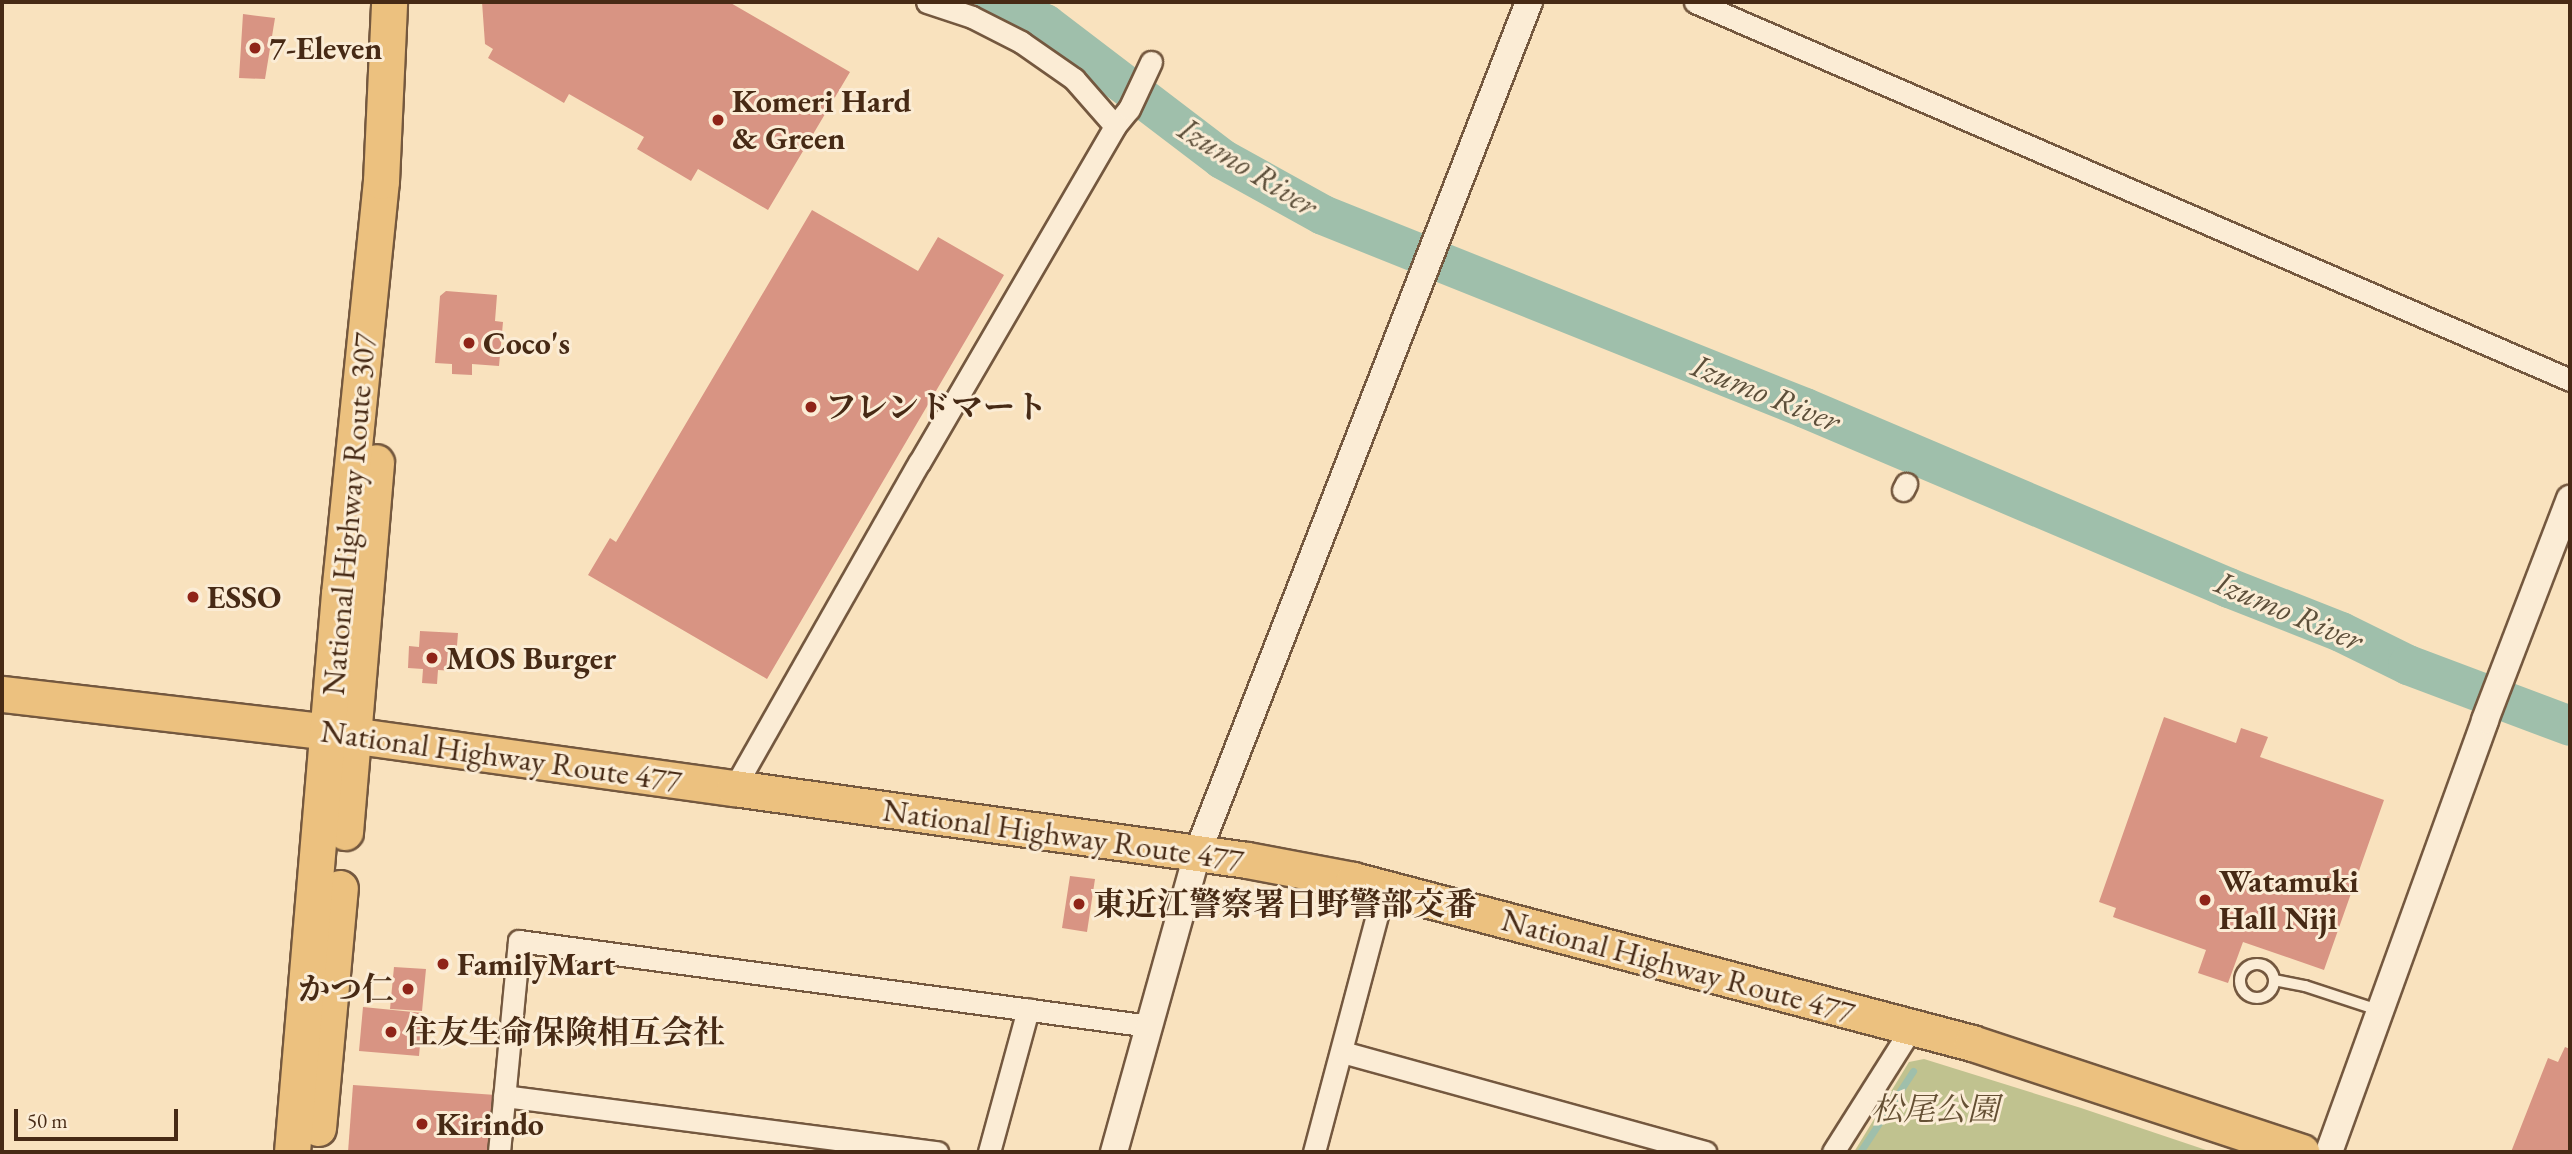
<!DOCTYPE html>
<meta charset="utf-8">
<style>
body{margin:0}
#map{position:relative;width:2572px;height:1154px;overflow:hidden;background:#f9e2be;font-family:"EB Garamond","Noto Serif JP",serif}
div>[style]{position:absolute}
.green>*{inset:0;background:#c0c28f}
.stream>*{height:7px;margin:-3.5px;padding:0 3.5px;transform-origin:3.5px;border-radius:3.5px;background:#9fbfab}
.river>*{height:40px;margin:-20px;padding:0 20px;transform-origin:20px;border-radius:20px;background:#9fbfab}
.building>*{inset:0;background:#d89483}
.roads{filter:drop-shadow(2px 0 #74583f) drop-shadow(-2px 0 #74583f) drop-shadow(0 2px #74583f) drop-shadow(0 -2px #74583f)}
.service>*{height:10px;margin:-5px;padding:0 5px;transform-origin:5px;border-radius:5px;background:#fbecd5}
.service>.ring{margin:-5px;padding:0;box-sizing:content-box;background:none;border:10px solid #fbecd5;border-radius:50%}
.minor>*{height:21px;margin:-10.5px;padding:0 10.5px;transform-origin:10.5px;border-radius:10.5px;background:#fbecd5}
.tertiary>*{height:26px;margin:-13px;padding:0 13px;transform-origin:13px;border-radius:13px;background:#fbecd5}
.trunk>*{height:35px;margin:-17.5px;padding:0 17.5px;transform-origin:17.5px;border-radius:17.5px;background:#ecc17f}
.dots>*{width:19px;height:19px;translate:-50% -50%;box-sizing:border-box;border:4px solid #fbecd5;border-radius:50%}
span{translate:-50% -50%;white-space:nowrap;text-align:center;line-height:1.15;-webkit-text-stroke:6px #fbecd5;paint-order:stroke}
.poi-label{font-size:32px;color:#472a15;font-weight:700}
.left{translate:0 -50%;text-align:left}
.right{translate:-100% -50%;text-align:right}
.street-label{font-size:32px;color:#472a15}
.park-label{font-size:32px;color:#655034;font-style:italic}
.water-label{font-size:33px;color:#5d4f3a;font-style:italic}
.frame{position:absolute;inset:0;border:4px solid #472a15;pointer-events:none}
.scale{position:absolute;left:14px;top:1109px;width:164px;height:32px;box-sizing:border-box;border:4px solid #472a15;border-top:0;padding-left:9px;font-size:21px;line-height:24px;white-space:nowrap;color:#472a15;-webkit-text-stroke:5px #fbecd5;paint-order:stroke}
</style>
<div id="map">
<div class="green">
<i style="clip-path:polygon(1924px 1059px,2081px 1108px,2212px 1152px,1854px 1152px,1909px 1062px)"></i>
</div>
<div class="stream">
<i style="left:1860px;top:1152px;width:97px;rotate:-56.8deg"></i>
</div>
<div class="river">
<i style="left:995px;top:2px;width:55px;rotate:23.7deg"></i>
<i style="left:1045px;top:24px;width:223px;rotate:37.3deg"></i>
<i style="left:1222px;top:159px;width:115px;rotate:29deg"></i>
<i style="left:1323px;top:215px;width:519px;rotate:21.82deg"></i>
<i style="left:1805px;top:408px;width:461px;rotate:23deg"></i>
<i style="left:2229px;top:588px;width:120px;rotate:21.4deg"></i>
<i style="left:2341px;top:632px;width:75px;rotate:26.2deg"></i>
<i style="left:2408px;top:665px;width:173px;rotate:20.6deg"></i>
</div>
<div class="building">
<i style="clip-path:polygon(482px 2px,729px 2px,850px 72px,768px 210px,698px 169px,691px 181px,637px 149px,644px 137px,569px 94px,564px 103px,488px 58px,493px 49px,485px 44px)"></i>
<i style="clip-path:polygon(243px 14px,275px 18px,265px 79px,239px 78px)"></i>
<i style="clip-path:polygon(812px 210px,918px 271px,938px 237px,1004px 275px,767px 679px,588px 575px,610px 538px,616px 542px)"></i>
<i style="clip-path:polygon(446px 291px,497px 295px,495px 321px,503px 322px,499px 366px,472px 364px,472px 375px,452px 374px,452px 364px,435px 363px,440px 296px)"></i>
<i style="clip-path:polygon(420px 631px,458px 633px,455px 671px,438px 670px,437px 684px,422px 683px,423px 669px,408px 668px,409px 646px,419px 647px)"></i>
<i style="clip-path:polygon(2164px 717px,2236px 743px,2241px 728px,2268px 737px,2260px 757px,2384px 800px,2324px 970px,2243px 942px,2228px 983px,2198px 973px,2206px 950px,2113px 917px,2116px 908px,2099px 902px)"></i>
<i style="clip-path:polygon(1070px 876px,1095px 879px,1087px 932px,1062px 928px)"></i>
<i style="clip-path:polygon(394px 967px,426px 969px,422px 1011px,390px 1009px)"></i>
<i style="clip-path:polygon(363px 1007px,423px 1013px,419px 1056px,359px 1051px)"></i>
<i style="clip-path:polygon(2565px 1047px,2570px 1049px,2570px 1152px,2511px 1152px,2548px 1058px,2558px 1062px)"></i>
<i style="clip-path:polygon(353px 1085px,496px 1095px,492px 1152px,348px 1152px)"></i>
</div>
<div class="roads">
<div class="service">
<i class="ring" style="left:2240px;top:964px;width:24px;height:24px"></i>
<i style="left:2274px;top:980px;width:32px;rotate:11deg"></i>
<i style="left:2305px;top:986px;width:77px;rotate:18.2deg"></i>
</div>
<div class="minor">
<i style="left:927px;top:2px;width:47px;rotate:18.4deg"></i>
<i style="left:972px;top:17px;width:55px;rotate:27deg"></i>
<i style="left:1021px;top:42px;width:65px;rotate:34.9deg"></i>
<i style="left:1074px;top:79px;width:62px;rotate:48.9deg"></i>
<i style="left:1695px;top:2px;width:953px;rotate:23.36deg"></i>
<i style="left:1903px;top:490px;width:7px;rotate:-63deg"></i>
<i style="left:734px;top:788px;width:374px;rotate:-60.4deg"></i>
<i style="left:919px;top:463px;width:390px;rotate:-59.8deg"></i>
<i style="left:1115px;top:126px;width:22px;rotate:-51deg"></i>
<i style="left:1129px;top:109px;width:52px;rotate:-64.9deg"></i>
<i style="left:1342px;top:1052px;width:377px;rotate:15.4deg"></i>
<i style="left:504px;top:1096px;width:437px;rotate:7.4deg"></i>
<i style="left:499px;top:1152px;width:212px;rotate:-84.6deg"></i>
<i style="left:519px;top:941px;width:636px;rotate:7.68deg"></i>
<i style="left:989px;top:1152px;width:148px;rotate:-74.7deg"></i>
<i style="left:1314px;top:1152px;width:272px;rotate:-75.1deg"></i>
<i style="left:1833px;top:1152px;width:148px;rotate:-57.7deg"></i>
</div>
<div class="tertiary">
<i style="left:1114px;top:1152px;width:309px;rotate:-74.4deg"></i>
<i style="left:1197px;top:854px;width:914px;rotate:-68.71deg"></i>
<i style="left:2329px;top:1152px;width:459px;rotate:-70.1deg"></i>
<i style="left:2485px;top:720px;width:237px;rotate:-69deg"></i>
</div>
<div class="trunk">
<i style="left:2px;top:694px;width:329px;rotate:6.6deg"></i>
<i style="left:329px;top:732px;width:409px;rotate:7.9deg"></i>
<i style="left:734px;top:788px;width:518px;rotate:7.99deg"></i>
<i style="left:1247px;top:860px;width:108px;rotate:10.7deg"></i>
<i style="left:1353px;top:880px;width:640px;rotate:14.75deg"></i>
<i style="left:1972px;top:1043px;width:347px;rotate:18.3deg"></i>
<i style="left:345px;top:832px;width:371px;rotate:-85.2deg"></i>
<i style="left:318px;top:1128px;width:241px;rotate:-84.8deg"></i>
<i style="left:292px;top:1152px;width:560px;rotate:-85.19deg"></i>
<i style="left:339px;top:594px;width:415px;rotate:-84.2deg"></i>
<i style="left:381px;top:181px;width:179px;rotate:-87.4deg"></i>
</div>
</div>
<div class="dots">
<i style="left:255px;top:48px;background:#8f2418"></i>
<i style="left:718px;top:120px;background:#8f2418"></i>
<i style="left:469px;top:343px;background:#8f2418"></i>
<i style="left:811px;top:407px;background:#8f2418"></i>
<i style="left:193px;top:597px;background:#8f2418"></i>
<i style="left:432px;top:658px;background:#8f2418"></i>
<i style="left:2205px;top:900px;background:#8f2418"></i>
<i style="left:1079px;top:904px;background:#8f2418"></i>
<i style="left:443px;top:964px;background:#8f2418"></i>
<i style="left:408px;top:989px;background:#8f2418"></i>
<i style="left:391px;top:1032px;background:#8f2418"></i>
<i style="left:422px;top:1124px;background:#8f2418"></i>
</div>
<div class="poi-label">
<span class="left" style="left:269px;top:48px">7-Eleven</span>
<span class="left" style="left:732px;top:120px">Komeri Hard<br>&amp; Green</span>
<span class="left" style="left:483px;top:343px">Coco's</span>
<span class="left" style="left:825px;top:407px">フレンドマート</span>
<span class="left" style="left:207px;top:597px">ESSO</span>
<span class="left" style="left:446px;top:658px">MOS Burger</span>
<span class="left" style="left:2219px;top:900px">Watamuki<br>Hall Niji</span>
<span class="left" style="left:1093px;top:904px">東近江警察署日野警部交番</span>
<span class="left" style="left:457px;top:964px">FamilyMart</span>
<span class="right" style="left:394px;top:989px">かつ仁</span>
<span class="left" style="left:405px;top:1032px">住友生命保険相互会社</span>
<span class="left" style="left:436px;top:1124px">Kirindo</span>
</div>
<div class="street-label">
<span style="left:349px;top:514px;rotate:-85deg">National Highway Route 307</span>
<span style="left:501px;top:756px;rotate:8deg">National Highway Route 477</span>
<span style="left:1063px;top:835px;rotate:8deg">National Highway Route 477</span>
<span style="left:1678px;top:966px;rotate:15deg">National Highway Route 477</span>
</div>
<div class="park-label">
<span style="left:1935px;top:1109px">松尾公園</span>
</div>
<div class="water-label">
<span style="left:1248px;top:167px;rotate:32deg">Izumo River</span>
<span style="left:1766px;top:393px;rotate:22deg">Izumo River</span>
<span style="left:2289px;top:611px;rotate:23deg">Izumo River</span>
</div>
<div class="frame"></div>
<div class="scale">50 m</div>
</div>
